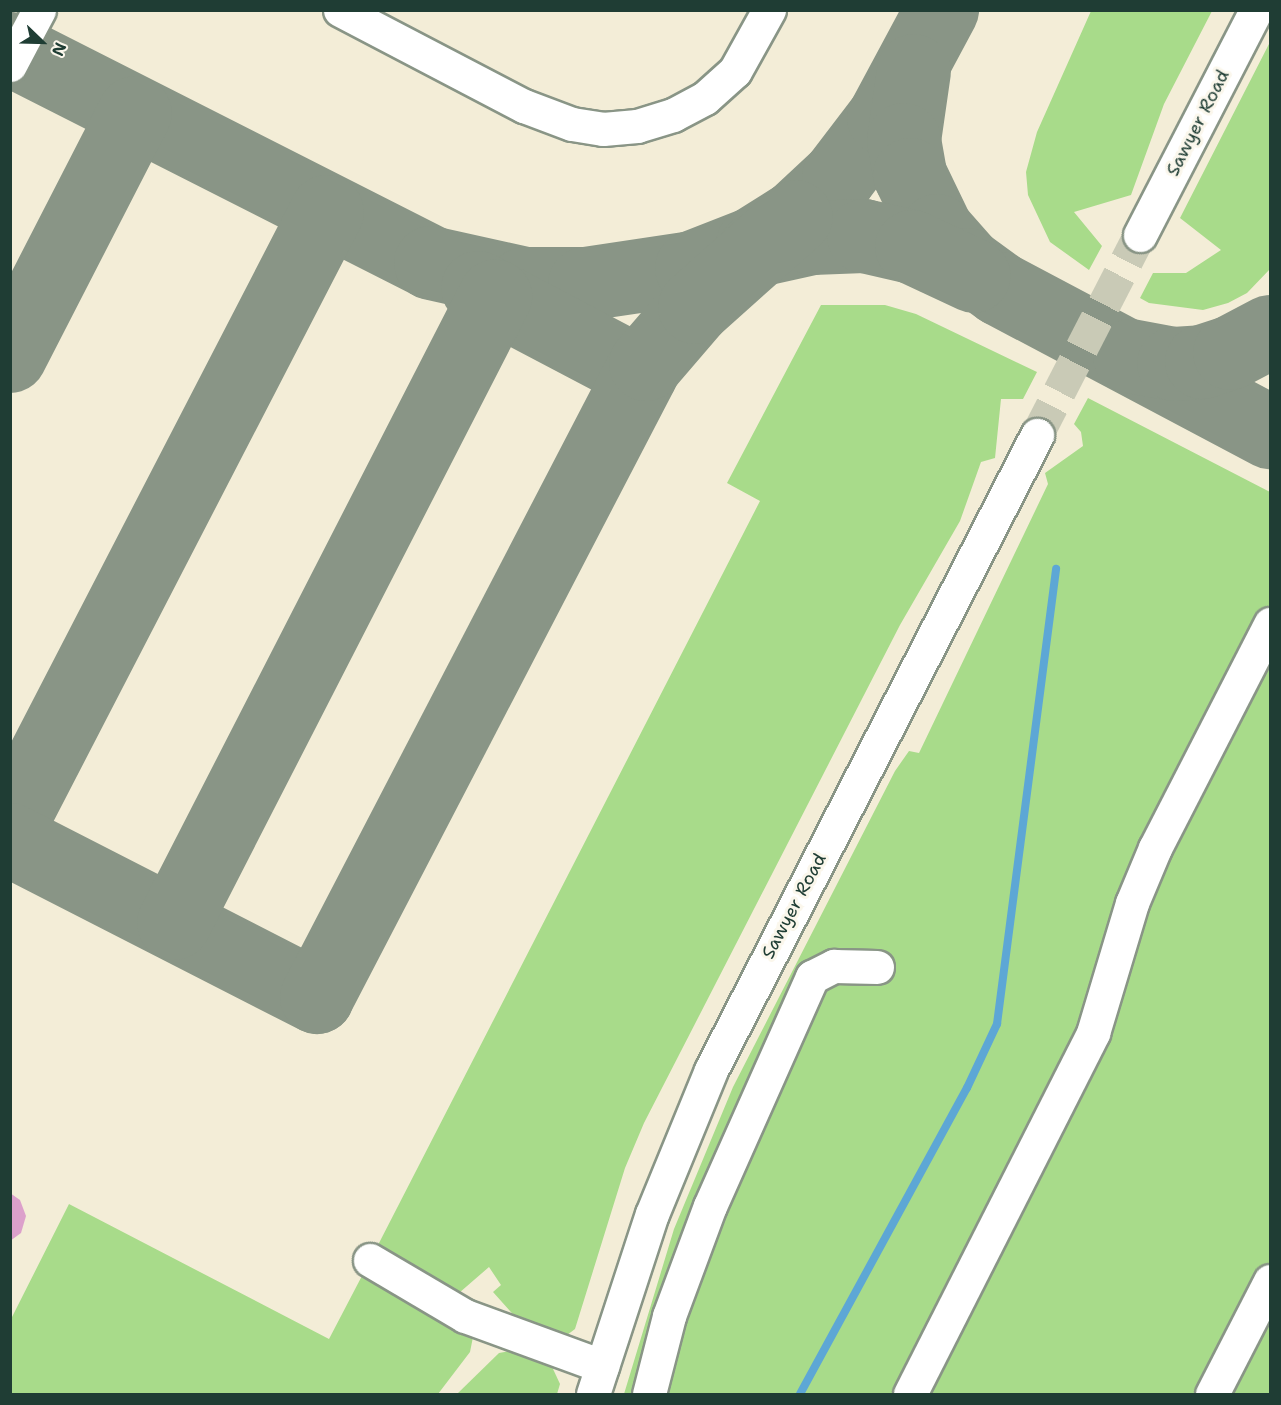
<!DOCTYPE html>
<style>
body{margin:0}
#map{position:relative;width:1281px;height:1405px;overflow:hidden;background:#f3edd7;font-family:"Shantell Sans",sans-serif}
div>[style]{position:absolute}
.green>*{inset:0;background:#a8db8a}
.stream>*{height:8px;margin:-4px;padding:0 4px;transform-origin:4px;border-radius:4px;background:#5da7d5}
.taxiway>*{height:74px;margin:-37px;padding:0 37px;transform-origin:37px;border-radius:37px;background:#899586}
.building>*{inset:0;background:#dca0cb}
.minor-tunnel>*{height:33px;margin-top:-16.5px;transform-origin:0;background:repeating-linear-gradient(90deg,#c9cab6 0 33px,transparent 0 49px)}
.roads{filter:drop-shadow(2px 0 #899586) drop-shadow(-2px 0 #899586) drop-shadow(0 2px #899586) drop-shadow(0 -2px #899586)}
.minor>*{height:33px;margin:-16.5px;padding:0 16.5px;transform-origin:16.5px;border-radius:16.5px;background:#fff}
span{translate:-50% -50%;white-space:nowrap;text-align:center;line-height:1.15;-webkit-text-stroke:6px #fbf7ec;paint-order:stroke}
.street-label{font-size:18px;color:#1f3d34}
.frame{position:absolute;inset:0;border:12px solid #1f3d34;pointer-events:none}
.north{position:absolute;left:12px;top:12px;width:60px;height:60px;-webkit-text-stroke:4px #fbf7ec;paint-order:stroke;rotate:113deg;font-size:16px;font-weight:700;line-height:24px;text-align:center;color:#1f3d34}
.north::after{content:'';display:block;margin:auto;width:21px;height:27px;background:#1f3d34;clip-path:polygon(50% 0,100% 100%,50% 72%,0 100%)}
</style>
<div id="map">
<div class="green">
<i style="clip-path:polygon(1091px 11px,1212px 11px,1164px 104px,1131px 195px,1074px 212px,1102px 246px,1089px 270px,1050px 242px,1028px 195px,1026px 172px,1037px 132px)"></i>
<i style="clip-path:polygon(1270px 42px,1270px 269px,1247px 293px,1228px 303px,1203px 310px,1149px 303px,1140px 298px,1153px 273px,1186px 273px,1221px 250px,1180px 218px)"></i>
<i style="clip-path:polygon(821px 305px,885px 305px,916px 314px,1037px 372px,1023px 399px,1001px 399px,995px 458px,981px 462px,960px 521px,900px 625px,644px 1123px,625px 1168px,575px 1329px,563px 1338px,526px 1329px,493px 1292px,501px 1285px,489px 1267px,459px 1293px,378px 1245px,760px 501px,727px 483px)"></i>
<i style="clip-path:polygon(1088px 398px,1270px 492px,1270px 1394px,624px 1394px,674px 1229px,733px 1087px,895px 771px,909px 751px,919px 753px,1048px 484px,1045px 473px,1083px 446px,1081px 432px,1074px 424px)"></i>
<i style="clip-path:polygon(69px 1204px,329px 1339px,364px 1272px,473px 1337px,470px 1352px,438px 1394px,11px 1394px,10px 1321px)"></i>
<i style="clip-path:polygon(525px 1348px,547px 1356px,560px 1384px,557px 1394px,457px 1394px,499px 1353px)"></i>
</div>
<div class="stream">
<i style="left:800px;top:1394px;width:349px;rotate:-61.4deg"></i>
<i style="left:967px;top:1088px;width:71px;rotate:-64.9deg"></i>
<i style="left:997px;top:1024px;width:459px;rotate:-82.6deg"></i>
</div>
<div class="taxiway">
<i style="left:10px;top:49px;width:472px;rotate:26.9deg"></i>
<i style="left:431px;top:263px;width:96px;rotate:12.6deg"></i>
<i style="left:525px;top:284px;width:60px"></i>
<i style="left:585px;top:284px;width:108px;rotate:-8.5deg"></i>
<i style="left:692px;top:268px;width:66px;rotate:-21.5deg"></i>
<i style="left:753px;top:244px;width:51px;rotate:-32.1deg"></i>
<i style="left:796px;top:217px;width:59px;rotate:-42.9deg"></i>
<i style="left:839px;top:177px;width:74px;rotate:-52.7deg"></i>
<i style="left:884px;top:118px;width:123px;rotate:-61.8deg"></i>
<i style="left:914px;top:71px;width:70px;rotate:98.2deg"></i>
<i style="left:904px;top:140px;width:36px;rotate:80deg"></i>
<i style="left:910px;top:175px;width:62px;rotate:64.3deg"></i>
<i style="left:937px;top:231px;width:45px;rotate:48.6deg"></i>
<i style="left:967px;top:265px;width:41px;rotate:36deg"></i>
<i style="left:1000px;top:289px;width:306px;rotate:27.9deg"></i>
<i style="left:754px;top:251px;width:59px;rotate:-12.6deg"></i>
<i style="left:812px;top:238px;width:52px;rotate:-2.2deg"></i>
<i style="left:864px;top:236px;width:49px;rotate:12.9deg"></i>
<i style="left:912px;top:247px;width:68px;rotate:25.1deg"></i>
<i style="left:478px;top:288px;width:184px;rotate:27.8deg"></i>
<i style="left:10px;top:356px;width:273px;rotate:-62.8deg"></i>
<i style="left:1130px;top:356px;width:45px;rotate:10.3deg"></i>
<i style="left:1174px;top:364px;width:28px;rotate:-4deg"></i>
<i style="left:1202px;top:362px;width:29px;rotate:-18deg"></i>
<i style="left:1230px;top:353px;width:45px;rotate:-27.7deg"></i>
<i style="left:10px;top:825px;width:690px;rotate:-62.66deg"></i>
<i style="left:10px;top:840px;width:345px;rotate:27.1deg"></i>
<i style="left:317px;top:997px;width:713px;rotate:-62.54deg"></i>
<i style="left:646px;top:364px;width:75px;rotate:-49.3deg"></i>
<i style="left:695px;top:307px;width:135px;rotate:-41.7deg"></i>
<i style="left:174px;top:923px;width:704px;rotate:-62.85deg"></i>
</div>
<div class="building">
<i style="clip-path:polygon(10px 1193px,20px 1200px,26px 1216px,21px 1233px,10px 1241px)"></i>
</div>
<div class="minor-tunnel">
<i style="left:1037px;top:435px;width:225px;rotate:-62.8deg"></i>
</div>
<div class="roads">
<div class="minor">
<i style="left:340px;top:10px;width:208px;rotate:27.6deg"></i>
<i style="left:524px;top:106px;width:51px;rotate:20.6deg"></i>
<i style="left:572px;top:124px;width:31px;rotate:9deg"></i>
<i style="left:603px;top:129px;width:34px;rotate:-5deg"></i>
<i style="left:637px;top:126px;width:38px;rotate:-17deg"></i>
<i style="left:673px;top:115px;width:36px;rotate:-28deg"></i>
<i style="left:705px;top:98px;width:40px;rotate:-42deg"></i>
<i style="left:735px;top:71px;width:70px;rotate:-60.9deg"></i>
<i style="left:10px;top:65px;width:62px;rotate:-62.2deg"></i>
<i style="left:1140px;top:235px;width:253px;rotate:-62.7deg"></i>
<i style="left:370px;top:1260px;width:110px;rotate:30.5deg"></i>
<i style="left:465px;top:1316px;width:146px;rotate:20.1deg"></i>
<i style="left:593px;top:1394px;width:189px;rotate:-71.9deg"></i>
<i style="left:652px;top:1214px;width:156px;rotate:-67.7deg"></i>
<i style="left:711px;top:1070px;width:714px;rotate:-62.82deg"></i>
<i style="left:649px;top:1394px;width:81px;rotate:-75.6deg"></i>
<i style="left:669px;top:1316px;width:117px;rotate:-69.6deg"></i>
<i style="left:710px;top:1206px;width:251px;rotate:-66deg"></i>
<i style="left:812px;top:977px;width:25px;rotate:-27deg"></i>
<i style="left:834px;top:966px;width:43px;rotate:1.3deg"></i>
<i style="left:910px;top:1394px;width:405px;rotate:-63.1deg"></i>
<i style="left:1093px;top:1033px;width:136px;rotate:-73.3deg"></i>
<i style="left:1132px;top:903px;width:60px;rotate:-67.3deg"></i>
<i style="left:1155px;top:848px;width:252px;rotate:-62.8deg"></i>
<i style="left:1212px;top:1394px;width:127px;rotate:-62.8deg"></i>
</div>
</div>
<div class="street-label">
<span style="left:1198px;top:123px;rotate:-63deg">Sawyer Road</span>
<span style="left:794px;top:906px;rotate:-62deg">Sawyer Road</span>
</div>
<div class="frame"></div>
<div class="north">N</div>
</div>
